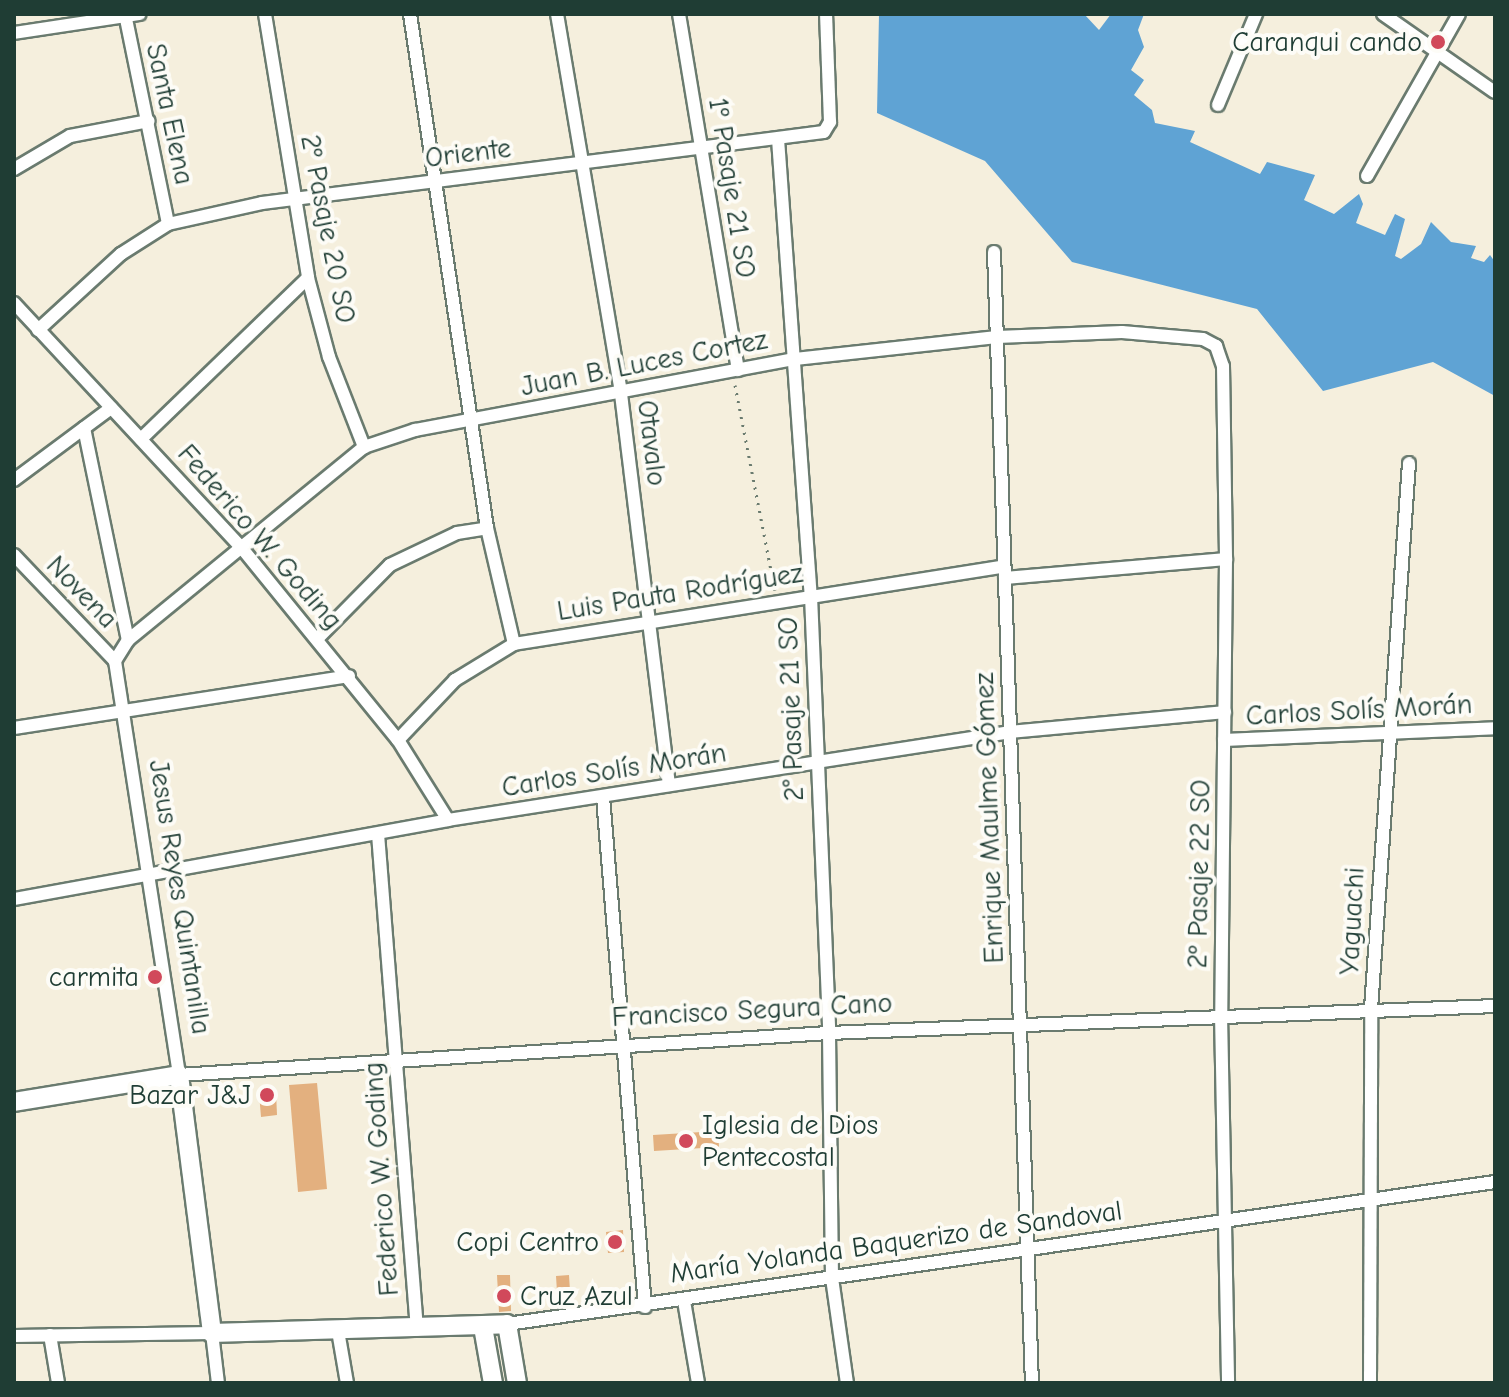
<!DOCTYPE html>
<meta charset="utf-8">
<style>
body{margin:0}
#map{position:relative;width:1509px;height:1397px;overflow:hidden;background:#f5efdd;font-family:"Comic Neue",sans-serif}
div>[style]{position:absolute}
.water>*{inset:0;background:#5fa3d4}
.building>*{inset:0;background:#e3b07f}
.path>*{height:3px;margin-top:-1.5px;transform-origin:0;background:repeating-linear-gradient(90deg,#6a7b6f 0 2px,transparent 0 8px)}
.roads{filter:drop-shadow(2px 0 #6a7b6f) drop-shadow(-2px 0 #6a7b6f) drop-shadow(0 2px #6a7b6f) drop-shadow(0 -2px #6a7b6f)}
.street>*{height:12px;margin:-6px;padding:0 6px;transform-origin:6px;border-radius:6px;background:#fff}
.secondary>*{height:18px;margin:-9px;padding:0 9px;transform-origin:9px;border-radius:9px;background:#fff}
.dots>*{width:22px;height:22px;translate:-50% -50%;box-sizing:border-box;border:4px solid #fdfcf7;border-radius:50%}
span{translate:-50% -50%;white-space:nowrap;text-align:center;line-height:1.15;-webkit-text-stroke:8px #fdfcf7;paint-order:stroke}
.poi-label{font-size:28px;color:#1f3d34}
.right{translate:-100% -50%;text-align:right}
.left{translate:0 -50%;text-align:left}
.street-label{font-size:28px;color:#1f3d34}
.frame{position:absolute;inset:0;border:16px solid #1f3d34;pointer-events:none}
</style>
<div id="map">
<div class="water">
<i style="clip-path:polygon(879px 14px,1084px 14px,1099px 30px,1111px 14px,1144px 14px,1138px 30px,1144px 47px,1131px 70px,1144px 80px,1134px 95px,1152px 110px,1155px 123px,1195px 131px,1190px 142px,1260px 174px,1267px 162px,1315px 175px,1304px 200px,1334px 214px,1359px 194px,1363px 204px,1356px 223px,1385px 235px,1395px 214px,1405px 219px,1395px 256px,1401px 259px,1421px 244px,1431px 222px,1451px 242px,1476px 246px,1471px 258px,1484px 262px,1490px 255px,1495px 262px,1495px 396px,1433px 362px,1323px 391px,1257px 309px,1072px 262px,985px 161px,877px 113px)"></i>
</div>
<div class="building">
<i style="clip-path:polygon(317px 1083px,327px 1189px,298px 1192px,289px 1085px)"></i>
<i style="clip-path:polygon(276px 1092px,277px 1115px,261px 1117px,259px 1093px)"></i>
<i style="clip-path:polygon(718px 1131px,719px 1147px,654px 1151px,653px 1135px)"></i>
<i style="clip-path:polygon(623px 1230px,624px 1252px,608px 1253px,606px 1232px)"></i>
<i style="clip-path:polygon(497px 1275px,510px 1275px,511px 1311px,499px 1312px)"></i>
<i style="clip-path:polygon(569px 1275px,571px 1306px,558px 1307px,556px 1276px)"></i>
</div>
<div class="path">
<i style="left:735px;top:385px;width:209px;rotate:79deg"></i>
</div>
<div class="roads">
<div class="street">
<i style="left:125px;top:14px;width:214px;rotate:78.4deg"></i>
<i style="left:265px;top:14px;width:267px;rotate:80.7deg"></i>
<i style="left:308px;top:278px;width:82px;rotate:75.1deg"></i>
<i style="left:329px;top:357px;width:97px;rotate:68.7deg"></i>
<i style="left:410px;top:14px;width:520px;rotate:81.48deg"></i>
<i style="left:487px;top:528px;width:119px;rotate:76.9deg"></i>
<i style="left:557px;top:14px;width:385px;rotate:80.4deg"></i>
<i style="left:621px;top:394px;width:394px;rotate:83deg"></i>
<i style="left:679px;top:14px;width:361px;rotate:80.6deg"></i>
<i style="left:1383px;top:14px;width:136px;rotate:34.9deg"></i>
<i style="left:14px;top:33px;width:127px;rotate:-8.6deg"></i>
<i style="left:1218px;top:105px;width:99px;rotate:-67.3deg"></i>
<i style="left:778px;top:139px;width:458px;rotate:85.9deg"></i>
<i style="left:811px;top:596px;width:437px;rotate:87.6deg"></i>
<i style="left:829px;top:1033px;width:245px;rotate:89.3deg"></i>
<i style="left:832px;top:1278px;width:106px;rotate:81.9deg"></i>
<i style="left:14px;top:169px;width:65px;rotate:-30.5deg"></i>
<i style="left:70px;top:136px;width:80px;rotate:-10.8deg"></i>
<i style="left:1367px;top:176px;width:186px;rotate:-60.4deg"></i>
<i style="left:994px;top:252px;width:1132px;rotate:88.08deg"></i>
<i style="left:14px;top:303px;width:333px;rotate:47.1deg"></i>
<i style="left:241px;top:547px;width:249px;rotate:50.9deg"></i>
<i style="left:398px;top:740px;width:94px;rotate:58deg"></i>
<i style="left:38px;top:330px;width:113px;rotate:-42.5deg"></i>
<i style="left:121px;top:254px;width:56px;rotate:-32.6deg"></i>
<i style="left:168px;top:224px;width:96px;rotate:-12.6deg"></i>
<i style="left:262px;top:203px;width:566px;rotate:-7.2deg"></i>
<i style="left:824px;top:132px;width:12px;rotate:-59deg"></i>
<i style="left:830px;top:122px;width:108px;rotate:-92.1deg"></i>
<i style="left:84px;top:428px;width:217px;rotate:78.3deg"></i>
<i style="left:128px;top:640px;width:25px;rotate:122deg"></i>
<i style="left:115px;top:661px;width:419px;rotate:81.2deg"></i>
<i style="left:179px;top:1075px;width:651px;rotate:-3.7deg"></i>
<i style="left:829px;top:1033px;width:667px;rotate:-2.32deg"></i>
<i style="left:141px;top:439px;width:232px;rotate:-44deg"></i>
<i style="left:14px;top:480px;width:121px;rotate:-36.6deg"></i>
<i style="left:14px;top:555px;width:146px;rotate:46.4deg"></i>
<i style="left:1005px;top:578px;width:222px;rotate:-4.9deg"></i>
<i style="left:317px;top:639px;width:104px;rotate:-45.4deg"></i>
<i style="left:390px;top:565px;width:74px;rotate:-25.5deg"></i>
<i style="left:457px;top:533px;width:30px;rotate:-9deg"></i>
<i style="left:128px;top:640px;width:305px;rotate:-39.3deg"></i>
<i style="left:364px;top:447px;width:54px;rotate:-18.4deg"></i>
<i style="left:415px;top:430px;width:387px;rotate:-10.6deg"></i>
<i style="left:795px;top:359px;width:203px;rotate:-6.2deg"></i>
<i style="left:997px;top:337px;width:125px;rotate:-2.3deg"></i>
<i style="left:1122px;top:332px;width:81px;rotate:4.9deg"></i>
<i style="left:1203px;top:339px;width:15px;rotate:28deg"></i>
<i style="left:1216px;top:346px;width:21px;rotate:71deg"></i>
<i style="left:1223px;top:366px;width:193px;rotate:89.1deg"></i>
<i style="left:1226px;top:559px;width:455px;rotate:90.6deg"></i>
<i style="left:1221px;top:1014px;width:369px;rotate:88.9deg"></i>
<i style="left:14px;top:728px;width:339px;rotate:-8.8deg"></i>
<i style="left:398px;top:740px;width:83px;rotate:-46.5deg"></i>
<i style="left:455px;top:680px;width:69px;rotate:-31.4deg"></i>
<i style="left:514px;top:644px;width:496px;rotate:-9deg"></i>
<i style="left:1224px;top:740px;width:271px;rotate:-2.5deg"></i>
<i style="left:603px;top:797px;width:512px;rotate:85.29deg"></i>
<i style="left:378px;top:834px;width:497px;rotate:85.5deg"></i>
<i style="left:14px;top:899px;width:441px;rotate:-10.3deg"></i>
<i style="left:448px;top:820px;width:374px;rotate:-8.9deg"></i>
<i style="left:817px;top:762px;width:195px;rotate:-8.8deg"></i>
<i style="left:1010px;top:732px;width:216px;rotate:-5.3deg"></i>
<i style="left:684px;top:1301px;width:83px;rotate:80.3deg"></i>
<i style="left:507px;top:1324px;width:998px;rotate:-8.18deg"></i>
<i style="left:338px;top:1331px;width:53px;rotate:80.2deg"></i>
<i style="left:50px;top:1335px;width:49px;rotate:80.5deg"></i>
<i style="left:14px;top:1336px;width:198px;rotate:-0.9deg"></i>
<i style="left:212px;top:1333px;width:50px;rotate:83.2deg"></i>
<i style="left:1370px;top:1383px;width:374px;rotate:-89.8deg"></i>
<i style="left:1371px;top:1009px;width:547px;rotate:-86.02deg"></i>
</div>
<div class="secondary">
<i style="left:14px;top:1102px;width:167px;rotate:-9.3deg"></i>
<i style="left:179px;top:1075px;width:260px;rotate:82.7deg"></i>
<i style="left:212px;top:1333px;width:295px;rotate:-1.7deg"></i>
<i style="left:507px;top:1324px;width:60px;rotate:80.4deg"></i>
<i style="left:483px;top:1327px;width:57px;rotate:79.9deg"></i>
</div>
</div>
<div class="dots">
<i style="left:1438px;top:42px;background:#d1495b"></i>
<i style="left:155px;top:977px;background:#d1495b"></i>
<i style="left:267px;top:1095px;background:#d1495b"></i>
<i style="left:686px;top:1141px;background:#d1495b"></i>
<i style="left:615px;top:1242px;background:#d1495b"></i>
<i style="left:504px;top:1296px;background:#d1495b"></i>
</div>
<div class="poi-label">
<span class="right" style="left:1422px;top:42px">Caranqui cando</span>
<span class="right" style="left:139px;top:977px">carmita</span>
<span class="right" style="left:251px;top:1095px">Bazar J&amp;J</span>
<span class="left" style="left:702px;top:1141px">Iglesia de Dios<br>Pentecostal</span>
<span class="right" style="left:599px;top:1242px">Copi Centro</span>
<span class="left" style="left:520px;top:1296px">Cruz Azul</span>
</div>
<div class="street-label">
<span style="left:170px;top:114px;rotate:78deg">Santa Elena</span>
<span style="left:468px;top:153px;rotate:-7deg">Oriente</span>
<span style="left:732px;top:188px;rotate:81deg">1º Pasaje 21 SO</span>
<span style="left:328px;top:229px;rotate:79deg">2º Pasaje 20 SO</span>
<span style="left:644px;top:363px;rotate:-11deg">Juan B. Luces Cortez</span>
<span style="left:652px;top:443px;rotate:83deg">Otavalo</span>
<span style="left:260px;top:537px;rotate:49deg">Federico W. Goding</span>
<span style="left:82px;top:592px;rotate:46deg">Novena</span>
<span style="left:680px;top:592px;rotate:-9deg">Luis Pauta Rodríguez</span>
<span style="left:791px;top:709px;rotate:-92deg">2° Pasaje 21 SO</span>
<span style="left:1359px;top:710px;rotate:-3deg">Carlos Solís Morán</span>
<span style="left:614px;top:770px;rotate:-9deg">Carlos Solís Morán</span>
<span style="left:989px;top:818px;rotate:-92deg">Enrique Maulme Gómez</span>
<span style="left:1199px;top:874px;rotate:-89deg">2º Pasaje 22 SO</span>
<span style="left:180px;top:897px;rotate:81deg">Jesus Reyes Quintanilla</span>
<span style="left:1352px;top:921px;rotate:-87deg">Yaguachi</span>
<span style="left:752px;top:1010px;rotate:-3deg">Francisco Segura Cano</span>
<span style="left:381px;top:1179px;rotate:-94deg">Federico W. Goding</span>
<span style="left:896px;top:1242px;rotate:-8deg">María Yolanda Baquerizo de Sandoval</span>
</div>
<div class="frame"></div>
</div>
